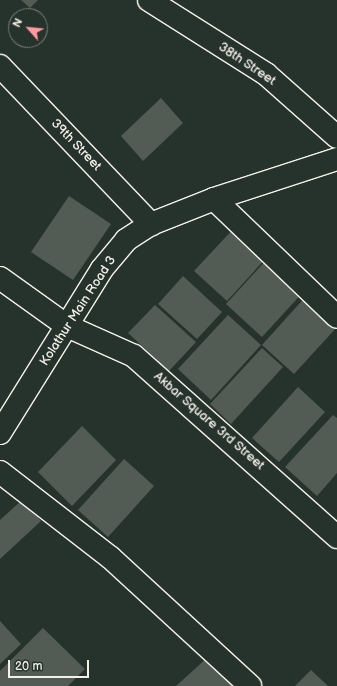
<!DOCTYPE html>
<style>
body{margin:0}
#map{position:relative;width:337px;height:686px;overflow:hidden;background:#26332d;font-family:"Balsamiq Sans",sans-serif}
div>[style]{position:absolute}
.building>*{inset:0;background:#525c55}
.roads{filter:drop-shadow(1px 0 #f4f1e8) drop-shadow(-1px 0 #f4f1e8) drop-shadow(0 1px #f4f1e8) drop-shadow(0 -1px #f4f1e8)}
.street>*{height:22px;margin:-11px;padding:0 11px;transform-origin:11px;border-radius:11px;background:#26332d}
.secondary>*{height:22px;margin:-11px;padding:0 11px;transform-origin:11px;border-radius:11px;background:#26332d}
span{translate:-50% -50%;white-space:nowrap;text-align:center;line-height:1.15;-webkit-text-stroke:3.5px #26332d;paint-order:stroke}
.street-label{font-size:13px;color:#f4f1e8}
.north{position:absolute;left:8px;top:8px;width:40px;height:40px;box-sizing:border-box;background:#26332d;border:1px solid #787f78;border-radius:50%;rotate:297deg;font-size:11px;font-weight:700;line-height:16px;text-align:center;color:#f4f1e8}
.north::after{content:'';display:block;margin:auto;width:14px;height:18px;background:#ff9aa2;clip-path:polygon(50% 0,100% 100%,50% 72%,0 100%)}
.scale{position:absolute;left:8px;top:660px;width:81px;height:18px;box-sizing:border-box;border:2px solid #f4f1e8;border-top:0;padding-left:5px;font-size:12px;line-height:14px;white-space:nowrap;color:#f4f1e8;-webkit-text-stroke:3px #26332d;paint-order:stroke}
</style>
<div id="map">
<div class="building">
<i style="clip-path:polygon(21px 0,38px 0,30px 8px)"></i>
<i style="clip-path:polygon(161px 98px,183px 123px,143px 161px,121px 136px)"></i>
<i style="clip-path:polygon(69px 196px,111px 224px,73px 280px,31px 252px)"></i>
<i style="clip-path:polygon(236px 226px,268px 256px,227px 301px,194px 271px)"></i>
<i style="clip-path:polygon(270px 256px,306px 289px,262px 337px,226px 304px)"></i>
<i style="clip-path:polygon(183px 276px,222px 312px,197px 339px,158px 304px)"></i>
<i style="clip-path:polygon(308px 294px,337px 327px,294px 374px,262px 345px)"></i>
<i style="clip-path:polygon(155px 305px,196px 342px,169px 371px,128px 333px)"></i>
<i style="clip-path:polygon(228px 315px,261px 345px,211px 400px,178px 369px)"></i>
<i style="clip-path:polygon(262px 348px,283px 367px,231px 424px,210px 404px)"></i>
<i style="clip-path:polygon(298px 387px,325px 412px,279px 462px,252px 438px)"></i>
<i style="clip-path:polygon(333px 415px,337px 418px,337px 473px,317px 496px,285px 467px)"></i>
<i style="clip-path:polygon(82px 426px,116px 460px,72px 506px,38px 472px)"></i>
<i style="clip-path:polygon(124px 459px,154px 486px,108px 537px,78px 510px)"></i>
<i style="clip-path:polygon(22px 500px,41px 521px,0 559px,0 520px)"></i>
<i style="clip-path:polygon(0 621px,21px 644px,0 664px)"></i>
<i style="clip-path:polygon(43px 628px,85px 669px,68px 686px,0 686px,0 671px)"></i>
<i style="clip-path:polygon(208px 657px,234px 686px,176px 686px)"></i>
<i style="clip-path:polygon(311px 670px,328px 686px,295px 686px)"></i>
</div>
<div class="roads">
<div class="street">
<i style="left:149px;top:0;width:138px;rotate:32.3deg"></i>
<i style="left:266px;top:74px;width:95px;rotate:41.6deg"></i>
<i style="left:0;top:66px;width:219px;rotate:46.3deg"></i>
<i style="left:214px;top:199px;width:170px;rotate:43.8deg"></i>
<i style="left:67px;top:326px;width:73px;rotate:24.1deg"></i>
<i style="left:134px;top:356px;width:272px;rotate:41.7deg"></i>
<i style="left:0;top:472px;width:140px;rotate:37.8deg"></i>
<i style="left:111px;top:558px;width:189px;rotate:42.6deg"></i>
</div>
<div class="secondary">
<i style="left:0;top:278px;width:82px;rotate:35.6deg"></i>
<i style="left:0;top:433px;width:193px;rotate:-58.1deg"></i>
<i style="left:102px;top:269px;width:38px;rotate:-50deg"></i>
<i style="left:126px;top:240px;width:30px;rotate:-33deg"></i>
<i style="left:151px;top:224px;width:68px;rotate:-21.6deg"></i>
<i style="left:214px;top:199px;width:129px;rotate:-18deg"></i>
</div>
</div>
<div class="street-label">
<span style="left:247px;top:64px;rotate:34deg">38th Street</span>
<span style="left:76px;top:145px;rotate:46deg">39th Street</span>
<span style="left:78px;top:311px;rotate:-57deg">Kolathur Main Road 3</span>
<span style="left:209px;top:421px;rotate:41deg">Akbar Square 3rd Street</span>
</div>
<div class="north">N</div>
<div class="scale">20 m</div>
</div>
